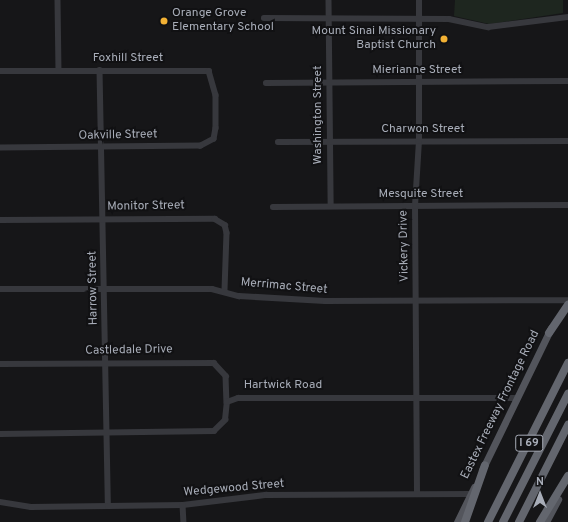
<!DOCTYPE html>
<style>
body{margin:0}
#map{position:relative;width:568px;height:522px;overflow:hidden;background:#161618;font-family:Overpass,sans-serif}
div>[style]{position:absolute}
.green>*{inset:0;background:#1e261f}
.minor>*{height:5.5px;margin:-2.75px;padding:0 2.75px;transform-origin:2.75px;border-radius:2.75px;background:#37383d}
.major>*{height:7px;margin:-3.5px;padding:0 3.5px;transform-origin:3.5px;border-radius:3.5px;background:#53555c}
.highway>*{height:8px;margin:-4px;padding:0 4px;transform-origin:4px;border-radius:4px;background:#63666e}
.dots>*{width:11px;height:11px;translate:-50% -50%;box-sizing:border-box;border:2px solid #111113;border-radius:50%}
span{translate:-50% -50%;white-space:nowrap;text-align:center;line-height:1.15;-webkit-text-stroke:4px #111113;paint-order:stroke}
.shield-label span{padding:1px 3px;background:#111113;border:1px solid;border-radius:3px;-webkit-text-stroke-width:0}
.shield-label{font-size:11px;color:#a8adb8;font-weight:700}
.poi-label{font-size:12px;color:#a8adb8}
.left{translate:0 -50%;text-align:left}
.right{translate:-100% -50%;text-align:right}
.street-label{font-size:12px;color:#a8adb8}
.north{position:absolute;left:520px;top:474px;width:40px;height:40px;-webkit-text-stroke:3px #111113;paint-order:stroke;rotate:0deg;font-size:11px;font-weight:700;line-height:16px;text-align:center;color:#a8adb8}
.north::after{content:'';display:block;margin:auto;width:14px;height:18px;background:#a8adb8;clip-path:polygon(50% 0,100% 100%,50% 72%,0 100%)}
</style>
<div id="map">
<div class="green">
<i style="clip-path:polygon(455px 0,563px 0,563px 13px,489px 24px,454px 16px)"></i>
</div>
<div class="minor">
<i style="left:58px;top:0;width:70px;rotate:89.2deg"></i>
<i style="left:329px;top:0;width:206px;rotate:89.4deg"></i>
<i style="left:264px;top:18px;width:185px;rotate:0.3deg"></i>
<i style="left:449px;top:19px;width:40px;rotate:12deg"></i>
<i style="left:488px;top:27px;width:81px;rotate:-7.1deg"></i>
<i style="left:100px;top:70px;width:436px;rotate:88.9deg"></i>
<i style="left:0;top:71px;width:209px"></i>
<i style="left:209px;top:71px;width:25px;rotate:74deg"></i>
<i style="left:216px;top:95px;width:33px;rotate:90deg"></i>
<i style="left:216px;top:128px;width:11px;rotate:100deg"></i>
<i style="left:214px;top:139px;width:15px;rotate:152deg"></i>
<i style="left:201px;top:146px;width:201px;rotate:179.4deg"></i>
<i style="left:266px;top:83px;width:302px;rotate:-0.4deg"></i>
<i style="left:278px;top:142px;width:290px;rotate:-0.2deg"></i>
<i style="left:273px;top:207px;width:295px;rotate:-0.4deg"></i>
<i style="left:0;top:220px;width:215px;rotate:-0.3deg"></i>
<i style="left:215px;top:219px;width:12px;rotate:31deg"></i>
<i style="left:225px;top:225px;width:8px;rotate:76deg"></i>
<i style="left:227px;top:233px;width:57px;rotate:92deg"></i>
<i style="left:0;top:289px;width:212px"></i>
<i style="left:212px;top:289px;width:28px;rotate:15deg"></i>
<i style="left:239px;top:296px;width:86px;rotate:3.3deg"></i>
<i style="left:325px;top:301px;width:242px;rotate:-0.2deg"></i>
<i style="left:0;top:364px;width:214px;rotate:-0.3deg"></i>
<i style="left:214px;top:363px;width:18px;rotate:47deg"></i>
<i style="left:226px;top:376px;width:26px;rotate:88deg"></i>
<i style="left:0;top:434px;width:214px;rotate:-0.8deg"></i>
<i style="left:214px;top:431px;width:16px;rotate:-45deg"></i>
<i style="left:225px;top:420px;width:18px;rotate:-84deg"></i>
<i style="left:227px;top:402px;width:12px;rotate:-20deg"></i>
<i style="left:238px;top:398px;width:279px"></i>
<i style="left:417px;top:492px;width:286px;rotate:-90.4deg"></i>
<i style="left:415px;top:206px;width:65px;rotate:-86.5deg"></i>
<i style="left:419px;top:141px;width:141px;rotate:-90deg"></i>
<i style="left:0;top:502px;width:31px;rotate:9deg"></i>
<i style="left:31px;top:507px;width:77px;rotate:-0.7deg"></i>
<i style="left:108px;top:506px;width:75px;rotate:-0.8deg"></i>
<i style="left:183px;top:505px;width:84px;rotate:-6.9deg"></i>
<i style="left:266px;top:495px;width:205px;rotate:-0.3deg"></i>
<i style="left:183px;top:505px;width:17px;rotate:87deg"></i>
</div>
<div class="major">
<i style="left:482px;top:470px;width:158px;rotate:-64.1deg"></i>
<i style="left:457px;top:522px;width:39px;rotate:-64deg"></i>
<i style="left:546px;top:522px;width:26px;rotate:-62deg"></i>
</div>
<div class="highway">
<i style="left:549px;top:333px;width:34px;rotate:-56deg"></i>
<i style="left:465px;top:522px;width:60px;rotate:-70.7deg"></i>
<i style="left:488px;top:522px;width:178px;rotate:-63.3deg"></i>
<i style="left:503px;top:522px;width:144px;rotate:-63.1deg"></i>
<i style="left:519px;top:522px;width:109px;rotate:-63.2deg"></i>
<i style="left:540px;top:522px;width:54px;rotate:-58.7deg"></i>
</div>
<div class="dots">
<i style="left:164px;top:21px;background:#f2b134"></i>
<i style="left:444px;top:39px;background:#f2b134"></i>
</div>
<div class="shield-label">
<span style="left:529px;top:443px">I 69</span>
</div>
<div class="poi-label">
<span class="left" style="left:172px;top:21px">Orange Grove<br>Elementary School</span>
<span class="right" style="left:436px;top:39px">Mount Sinai Missionary<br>Baptist Church</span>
</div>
<div class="street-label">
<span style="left:128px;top:59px">Foxhill Street</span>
<span style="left:417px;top:71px">Mierianne Street</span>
<span style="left:319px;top:115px;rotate:-90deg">Washington Street</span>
<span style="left:423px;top:130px">Charwon Street</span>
<span style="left:118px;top:136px;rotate:-1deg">Oakville Street</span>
<span style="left:421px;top:195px">Mesquite Street</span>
<span style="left:146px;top:207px;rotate:-1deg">Monitor Street</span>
<span style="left:405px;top:246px;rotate:-91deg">Vickery Drive</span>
<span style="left:284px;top:287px;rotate:5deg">Merrimac Street</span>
<span style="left:94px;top:288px;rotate:-91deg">Harrow Street</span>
<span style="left:129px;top:351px;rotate:-1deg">Castledale Drive</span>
<span style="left:283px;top:386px">Hartwick Road</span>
<span style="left:501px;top:405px;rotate:-64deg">Eastex Freeway Frontage Road</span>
<span style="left:234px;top:489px;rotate:-5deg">Wedgewood Street</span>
</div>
<div class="north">N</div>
</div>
